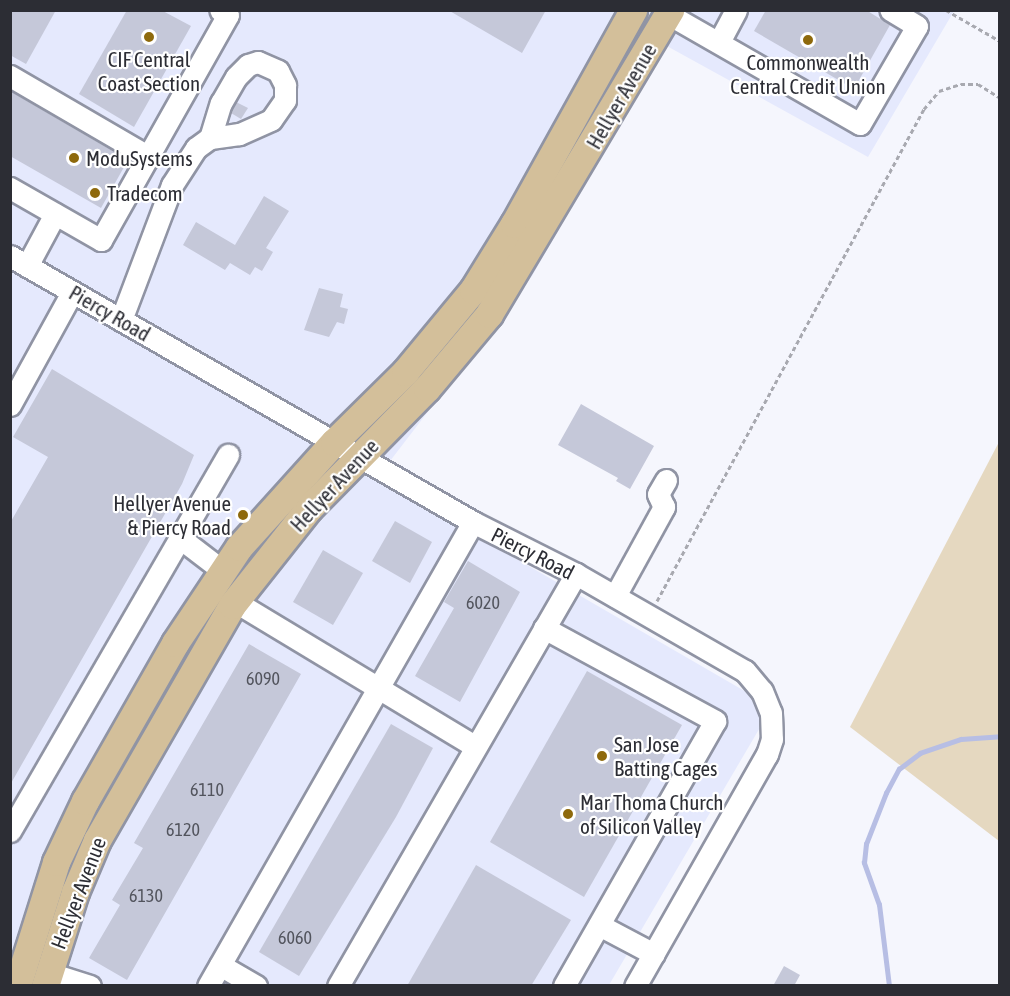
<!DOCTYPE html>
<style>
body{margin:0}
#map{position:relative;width:1010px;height:996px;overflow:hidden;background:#f5f6fd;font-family:"Asap Condensed",sans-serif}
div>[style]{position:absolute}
.built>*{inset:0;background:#e5e9fd}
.green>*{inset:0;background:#e5d8c0}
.stream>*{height:4.5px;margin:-2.25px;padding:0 2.25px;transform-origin:2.25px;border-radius:2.25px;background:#b7bee4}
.building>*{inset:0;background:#c5c8d9}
.path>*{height:3px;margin-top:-1.5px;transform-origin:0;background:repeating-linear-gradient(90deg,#a8a9b0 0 4.5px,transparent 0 7.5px)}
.roads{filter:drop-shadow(2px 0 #9094a4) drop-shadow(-2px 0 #9094a4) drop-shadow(0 2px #9094a4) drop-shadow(0 -2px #9094a4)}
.minor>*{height:21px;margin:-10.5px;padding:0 10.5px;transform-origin:10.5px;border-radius:10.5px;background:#fff}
.major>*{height:27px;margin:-13.5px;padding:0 13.5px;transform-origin:13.5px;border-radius:13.5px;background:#d3bf9a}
.dots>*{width:16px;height:16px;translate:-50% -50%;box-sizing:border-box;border:3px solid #fff;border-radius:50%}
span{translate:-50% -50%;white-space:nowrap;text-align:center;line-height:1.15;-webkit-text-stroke:4.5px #fff;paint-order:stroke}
.number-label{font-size:18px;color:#52545d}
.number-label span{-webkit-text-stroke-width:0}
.poi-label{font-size:21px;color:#2c2d34}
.left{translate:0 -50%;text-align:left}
.right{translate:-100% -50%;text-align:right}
.street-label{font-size:21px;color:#2c2d34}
.frame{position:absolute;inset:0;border:12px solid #2c2d34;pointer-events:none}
</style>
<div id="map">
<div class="built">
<i style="clip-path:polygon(10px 11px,954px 11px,868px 157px,665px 45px,532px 276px,377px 478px,772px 707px,609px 985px,11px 985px)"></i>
</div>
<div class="green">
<i style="clip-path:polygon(999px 442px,999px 841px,850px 727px)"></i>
</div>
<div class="stream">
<i style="left:889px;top:986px;width:82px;rotate:-97deg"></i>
<i style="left:879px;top:905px;width:45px;rotate:-109.7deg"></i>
<i style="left:864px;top:863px;width:19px;rotate:-84deg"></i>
<i style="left:866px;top:844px;width:55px;rotate:-68.6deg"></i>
<i style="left:886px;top:793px;width:27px;rotate:-62deg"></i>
<i style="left:899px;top:769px;width:26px;rotate:-37deg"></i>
<i style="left:920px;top:753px;width:43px;rotate:-18.9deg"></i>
<i style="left:961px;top:739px;width:39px;rotate:-4deg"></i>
</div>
<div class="building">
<i style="clip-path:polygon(10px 10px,56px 10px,26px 64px,10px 55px)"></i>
<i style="clip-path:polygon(127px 10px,161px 10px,191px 26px,134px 127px,79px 94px)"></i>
<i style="clip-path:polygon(448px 10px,546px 10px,522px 53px)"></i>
<i style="clip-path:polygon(766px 10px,866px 10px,890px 25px,854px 89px,754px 31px)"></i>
<i style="clip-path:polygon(10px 91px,128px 160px,101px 208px,10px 156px)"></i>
<i style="clip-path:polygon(236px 102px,248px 108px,241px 119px,231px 113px)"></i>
<i style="clip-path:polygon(264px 196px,289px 211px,266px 248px,273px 252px,262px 271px,255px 267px,250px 275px,230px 263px,225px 270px,183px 245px,196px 222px,235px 245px)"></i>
<i style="clip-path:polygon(319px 288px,343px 294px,340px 307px,348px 309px,344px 324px,337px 322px,329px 337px,304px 330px)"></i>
<i style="clip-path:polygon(52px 369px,194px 455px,182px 484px,10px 785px,10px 523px,48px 457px,13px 437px)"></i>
<i style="clip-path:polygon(581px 404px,654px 446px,630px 489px,616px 481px,618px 478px,558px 445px)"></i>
<i style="clip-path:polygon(395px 521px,432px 542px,410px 583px,372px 561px)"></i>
<i style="clip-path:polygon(323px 550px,363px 573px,333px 625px,293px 602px)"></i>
<i style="clip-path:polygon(468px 561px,520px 592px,460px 702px,415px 676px,454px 608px,444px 602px)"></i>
<i style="clip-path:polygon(249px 644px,301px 674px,127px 980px,89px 958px,120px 905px,112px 900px,143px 848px,134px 843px)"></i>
<i style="clip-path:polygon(587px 671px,682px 725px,584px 897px,490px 842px)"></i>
<i style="clip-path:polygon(391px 724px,433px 748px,396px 817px,299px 976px,259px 952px)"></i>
<i style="clip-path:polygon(476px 865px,571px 920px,531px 986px,407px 986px)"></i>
<i style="clip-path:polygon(784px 966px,800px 975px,794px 986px,773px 986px)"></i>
</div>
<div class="path">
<i style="left:946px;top:10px;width:62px;rotate:29.9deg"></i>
<i style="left:657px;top:601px;width:560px;rotate:-61.51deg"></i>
<i style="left:924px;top:109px;width:23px;rotate:-50deg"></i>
<i style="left:939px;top:91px;width:23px;rotate:-18deg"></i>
<i style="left:961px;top:84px;width:17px"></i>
<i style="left:978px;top:84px;width:26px;rotate:32deg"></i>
</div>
<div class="roads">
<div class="minor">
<i style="left:668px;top:14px;width:221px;rotate:29.8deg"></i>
<i style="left:860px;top:124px;width:113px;rotate:-59.8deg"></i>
<i style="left:917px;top:26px;width:31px;rotate:-149deg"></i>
<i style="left:719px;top:42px;width:36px;rotate:-62deg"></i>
<i style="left:10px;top:76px;width:161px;rotate:30.2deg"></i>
<i style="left:10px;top:188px;width:105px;rotate:29.7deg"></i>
<i style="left:101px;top:240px;width:258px;rotate:-60.6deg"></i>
<i style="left:228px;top:15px;width:9px;rotate:-148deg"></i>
<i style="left:10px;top:256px;width:534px;rotate:29.88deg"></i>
<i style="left:473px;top:522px;width:115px;rotate:26.8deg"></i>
<i style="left:576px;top:574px;width:195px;rotate:29.9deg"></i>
<i style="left:745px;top:671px;width:26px;rotate:50deg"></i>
<i style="left:762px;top:691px;width:24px;rotate:68deg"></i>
<i style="left:771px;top:713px;width:26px;rotate:88deg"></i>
<i style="left:772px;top:739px;width:16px;rotate:108deg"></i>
<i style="left:767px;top:754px;width:267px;rotate:119.6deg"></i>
<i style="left:27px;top:266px;width:59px;rotate:-61.7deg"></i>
<i style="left:121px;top:320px;width:144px;rotate:-69.3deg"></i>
<i style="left:172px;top:185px;width:44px;rotate:-57deg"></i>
<i style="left:196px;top:148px;width:17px;rotate:-36deg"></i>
<i style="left:210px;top:138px;width:37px;rotate:-73deg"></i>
<i style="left:221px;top:103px;width:30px;rotate:-60deg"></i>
<i style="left:236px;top:77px;width:17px;rotate:-45deg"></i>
<i style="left:248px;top:65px;width:10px;rotate:-17deg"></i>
<i style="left:258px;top:62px;width:22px;rotate:24deg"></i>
<i style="left:278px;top:71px;width:16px;rotate:63deg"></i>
<i style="left:285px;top:85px;width:15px;rotate:90deg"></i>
<i style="left:285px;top:100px;width:24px;rotate:125deg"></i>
<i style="left:271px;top:120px;width:35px;rotate:156deg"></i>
<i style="left:239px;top:134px;width:29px;rotate:172deg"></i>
<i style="left:10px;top:405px;width:129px;rotate:-61.2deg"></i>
<i style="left:180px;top:538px;width:54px;rotate:37.5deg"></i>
<i style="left:615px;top:596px;width:102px;rotate:-61.2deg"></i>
<i style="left:664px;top:507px;width:14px;rotate:-115deg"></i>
<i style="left:658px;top:494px;width:16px;rotate:-60deg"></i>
<i style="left:234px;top:601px;width:280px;rotate:31.1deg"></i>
<i style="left:544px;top:628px;width:195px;rotate:28.5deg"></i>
<i style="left:715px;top:721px;width:305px;rotate:119.7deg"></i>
<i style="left:10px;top:831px;width:435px;rotate:-59.9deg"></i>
<i style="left:599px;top:925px;width:62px;rotate:27.8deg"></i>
<i style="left:220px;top:965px;width:42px;rotate:30.3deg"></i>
<i style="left:49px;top:973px;width:43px;rotate:17.6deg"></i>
<i style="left:208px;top:986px;width:534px;rotate:-60.27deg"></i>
<i style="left:338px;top:986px;width:476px;rotate:-60deg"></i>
</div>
<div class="major">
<i style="left:17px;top:986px;width:130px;rotate:-72.5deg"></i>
<i style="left:56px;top:862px;width:68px;rotate:-64.6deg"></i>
<i style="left:85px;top:801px;width:182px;rotate:-60.3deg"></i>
<i style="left:175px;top:643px;width:115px;rotate:-56.3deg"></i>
<i style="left:239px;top:547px;width:142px;rotate:-47.9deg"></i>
<i style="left:334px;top:442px;width:100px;rotate:-44.6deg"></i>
<i style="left:405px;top:372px;width:107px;rotate:-50.3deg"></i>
<i style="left:473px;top:290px;width:78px;rotate:-58.2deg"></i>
<i style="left:514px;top:224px;width:245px;rotate:-60.9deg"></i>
<i style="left:45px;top:986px;width:99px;rotate:-72.3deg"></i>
<i style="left:75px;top:892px;width:56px;rotate:-67.1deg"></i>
<i style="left:97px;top:840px;width:271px;rotate:-60.1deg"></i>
<i style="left:232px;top:605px;width:124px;rotate:-51.6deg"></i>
<i style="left:309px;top:508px;width:168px;rotate:-45.5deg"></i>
<i style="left:427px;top:388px;width:97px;rotate:-50deg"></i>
<i style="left:489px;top:314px;width:354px;rotate:-59.2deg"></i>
</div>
</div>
<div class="dots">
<i style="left:149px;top:37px;background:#8e690c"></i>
<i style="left:808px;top:40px;background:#8e690c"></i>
<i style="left:74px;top:158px;background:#8e690c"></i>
<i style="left:95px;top:193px;background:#8e690c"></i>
<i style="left:243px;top:515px;background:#8e690c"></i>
<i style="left:602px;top:756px;background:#8e690c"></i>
<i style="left:568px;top:814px;background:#8e690c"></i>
</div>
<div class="number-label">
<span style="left:483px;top:603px">6020</span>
<span style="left:263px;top:679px">6090</span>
<span style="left:207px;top:790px">6110</span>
<span style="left:183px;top:830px">6120</span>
<span style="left:146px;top:896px">6130</span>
<span style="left:295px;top:938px">6060</span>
</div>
<div class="poi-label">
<span style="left:149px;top:71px">CIF Central<br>Coast Section</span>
<span style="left:808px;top:74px">Commonwealth<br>Central Credit Union</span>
<span class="left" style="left:86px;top:158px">ModuSystems</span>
<span class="left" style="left:107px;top:193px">Tradecom</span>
<span class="right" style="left:231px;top:515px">Hellyer Avenue<br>&amp; Piercy Road</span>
<span class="left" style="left:614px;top:756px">San Jose<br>Batting Cages</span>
<span class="left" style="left:580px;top:814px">Mar Thoma Church<br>of Silicon Valley</span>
</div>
<div class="street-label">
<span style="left:621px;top:96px;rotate:-60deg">Hellyer Avenue</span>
<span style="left:110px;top:313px;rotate:30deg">Piercy Road</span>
<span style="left:334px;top:485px;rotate:-47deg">Hellyer Avenue</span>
<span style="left:533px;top:553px;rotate:27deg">Piercy Road</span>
<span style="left:78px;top:893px;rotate:-69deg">Hellyer Avenue</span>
</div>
<div class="frame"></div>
</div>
